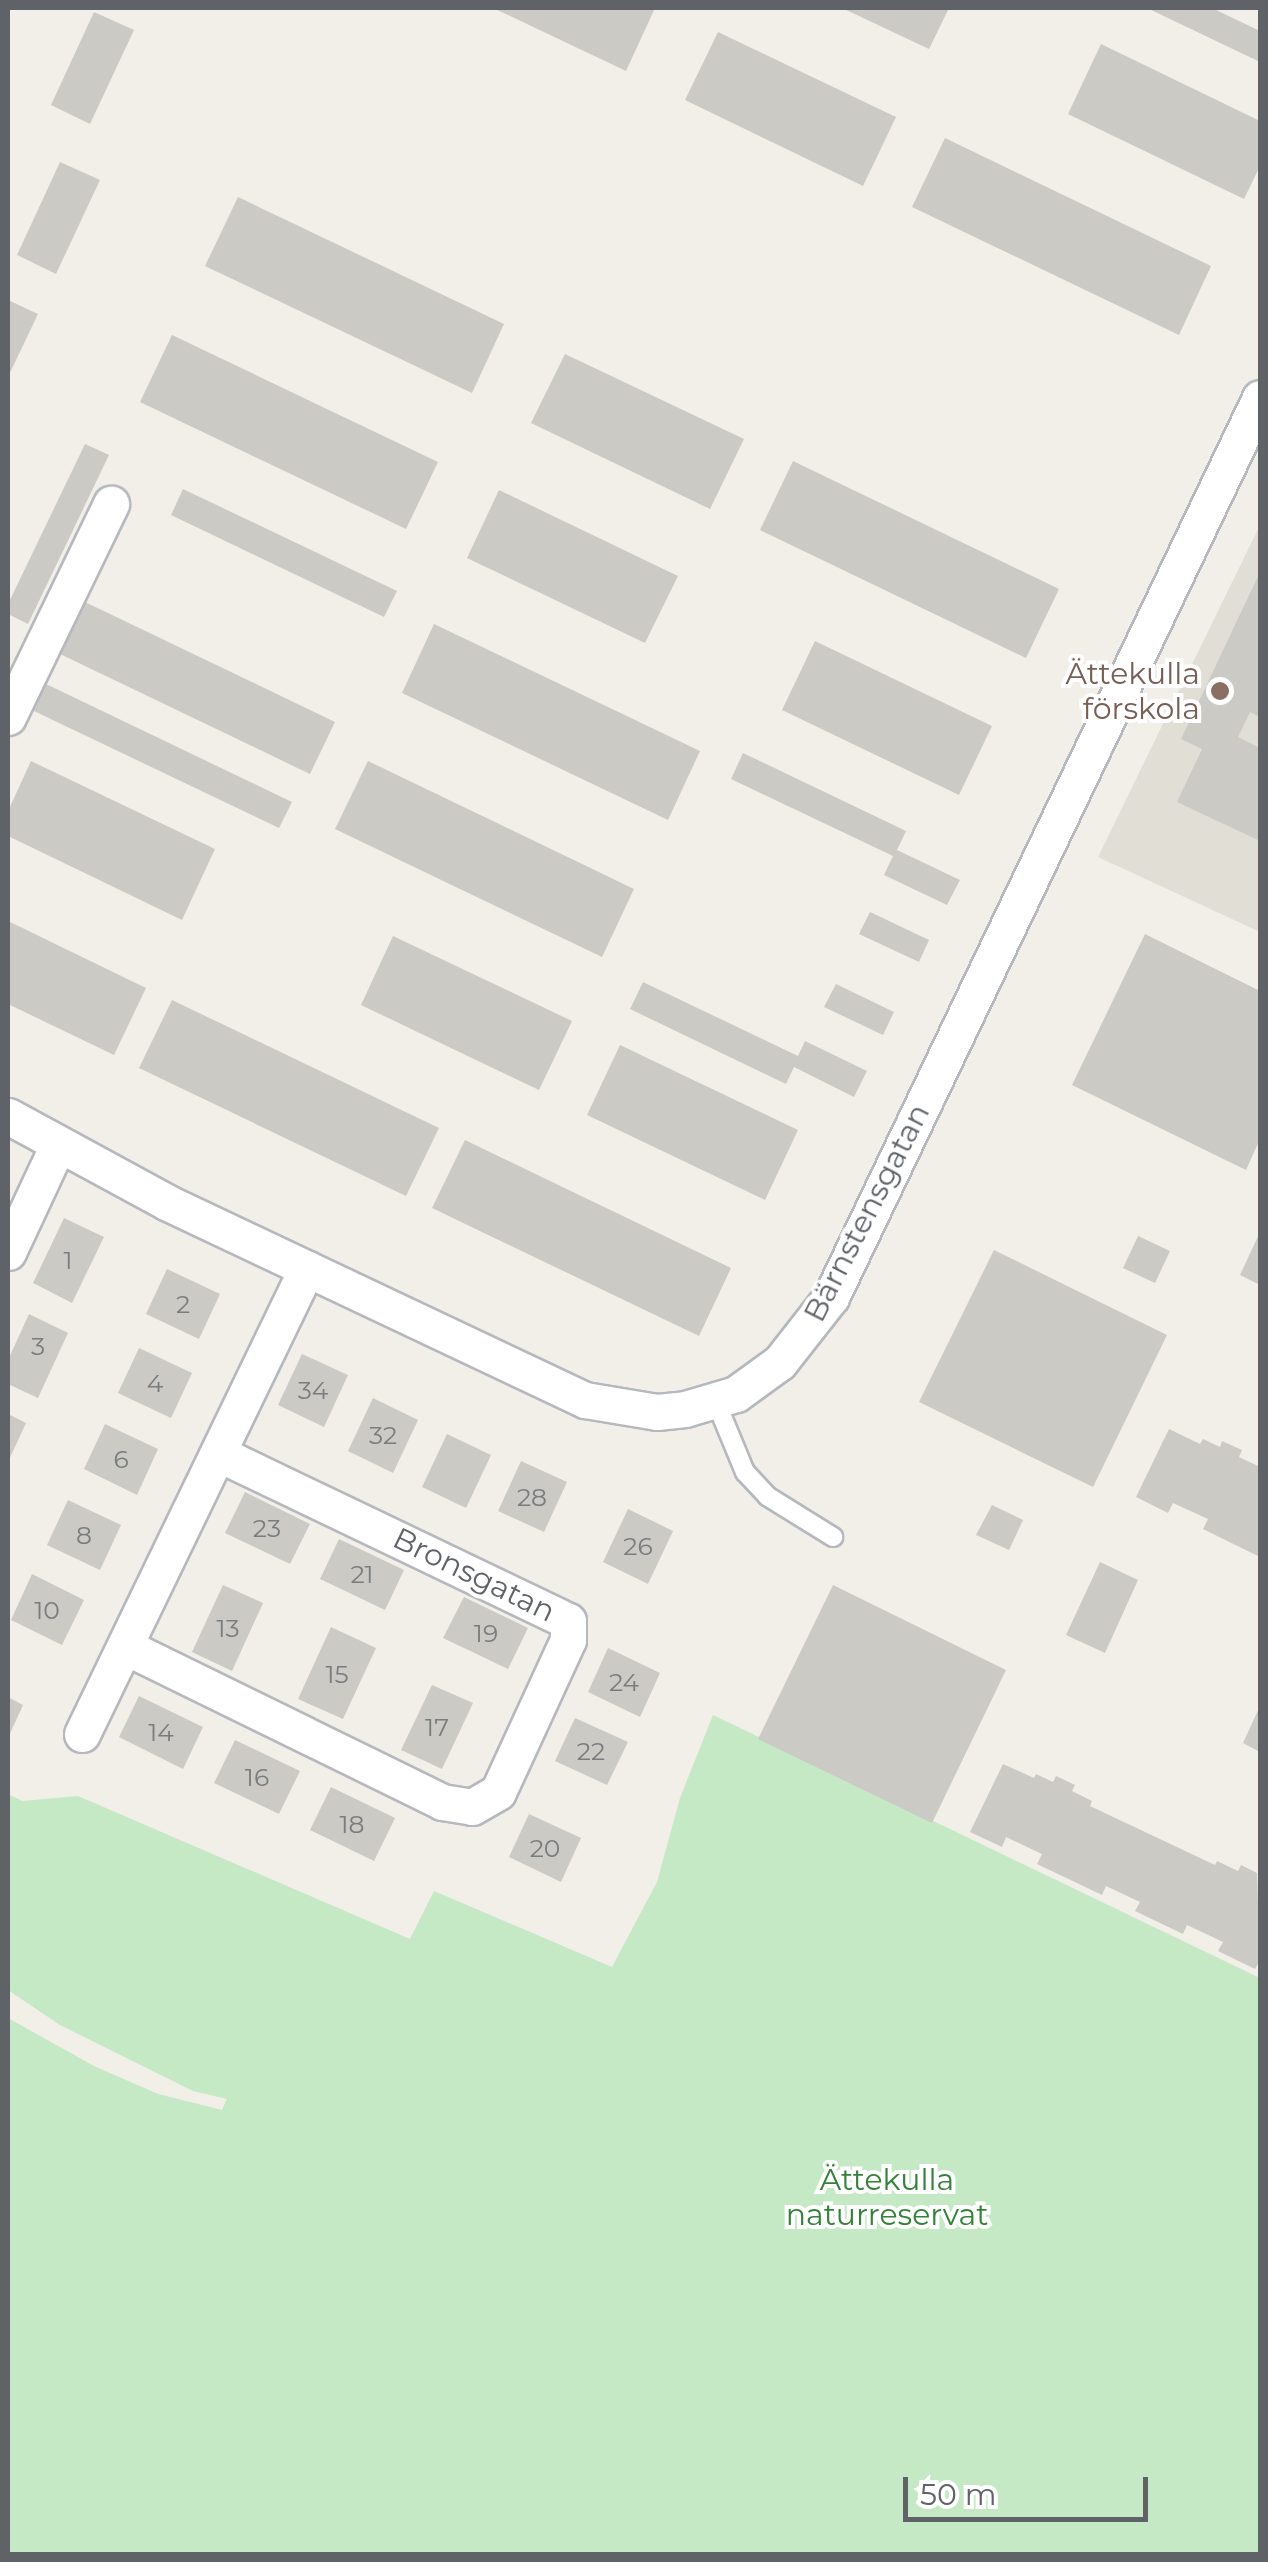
<!DOCTYPE html>
<meta charset="utf-8">
<style>
body{margin:0}
#map{position:relative;width:1268px;height:2562px;overflow:hidden;background:#f1efe8;font-family:Montserrat,sans-serif}
div>[style]{position:absolute}
.education>*{inset:0;background:#e1ded6}
.green>*{inset:0;background:#c5e8c5}
.building>*{inset:0;background:#cccac5}
.roads{filter:drop-shadow(2px 0 #b5b8bc) drop-shadow(-2px 0 #b5b8bc) drop-shadow(0 2px #b5b8bc) drop-shadow(0 -2px #b5b8bc)}
.lane>*{height:18px;margin:-9px;padding:0 9px;transform-origin:9px;border-radius:9px;background:#fff}
.street>*{height:35px;margin:-17.5px;padding:0 17.5px;transform-origin:17.5px;border-radius:17.5px;background:#fff}
.dots>*{width:28px;height:28px;translate:-50% -50%;box-sizing:border-box;border:5px solid #fff;border-radius:50%}
span{translate:-50% -50%;white-space:nowrap;text-align:center;line-height:1.15;-webkit-text-stroke:8px #fff;paint-order:stroke}
.number-label{font-size:25px;color:#7a7d7f}
.number-label span{-webkit-text-stroke-width:0}
.education-label{font-size:30px;color:#785e54}
.right{translate:-100% -50%;text-align:right}
.street-label{font-size:30px;color:#5f6368}
.park-label{font-size:30px;color:#348238}
.frame{position:absolute;inset:0;border:10px solid #5f6368;pointer-events:none}
.scale{position:absolute;left:903px;top:2477px;width:245px;height:45px;box-sizing:border-box;border:5px solid #5f6368;border-top:0;padding-left:12px;font-size:30px;line-height:35px;white-space:nowrap;color:#5f6368;-webkit-text-stroke:8px #fff;paint-order:stroke}
</style>
<div id="map">
<div class="education">
<i style="clip-path:polygon(1260px 525px,1260px 932px,1098px 857px)"></i>
</div>
<div class="green">
<i style="clip-path:polygon(713px 1715px,1260px 1978px,1260px 2554px,8px 2554px,8px 2018px,94px 2066px,158px 2094px,222px 2110px,227px 2099px,193px 2091px,60px 2025px,8px 1990px,8px 1794px,22px 1801px,78px 1796px,410px 1939px,434px 1891px,612px 1967px,657px 1882px,680px 1798px)"></i>
</div>
<div class="building">
<i style="clip-path:polygon(493px 8px,655px 8px,626px 71px)"></i>
<i style="clip-path:polygon(842px 8px,949px 8px,929px 49px)"></i>
<i style="clip-path:polygon(1147px 8px,1212px 8px,1260px 31px,1260px 62px)"></i>
<i style="clip-path:polygon(94px 12px,134px 30px,90px 124px,51px 105px)"></i>
<i style="clip-path:polygon(718px 32px,896px 117px,863px 186px,685px 100px)"></i>
<i style="clip-path:polygon(1101px 44px,1260px 121px,1260px 166px,1244px 199px,1068px 114px)"></i>
<i style="clip-path:polygon(945px 138px,1211px 266px,1179px 335px,912px 207px)"></i>
<i style="clip-path:polygon(60px 162px,100px 180px,56px 274px,17px 255px)"></i>
<i style="clip-path:polygon(238px 197px,504px 324px,472px 393px,205px 266px)"></i>
<i style="clip-path:polygon(8px 300px,38px 314px,8px 377px)"></i>
<i style="clip-path:polygon(172px 335px,438px 462px,406px 529px,140px 402px)"></i>
<i style="clip-path:polygon(565px 354px,744px 439px,710px 509px,531px 423px)"></i>
<i style="clip-path:polygon(85px 444px,109px 455px,28px 624px,8px 614px,8px 604px)"></i>
<i style="clip-path:polygon(793px 461px,1059px 589px,1026px 658px,760px 530px)"></i>
<i style="clip-path:polygon(183px 489px,397px 591px,384px 617px,171px 515px)"></i>
<i style="clip-path:polygon(499px 490px,678px 576px,645px 643px,467px 558px)"></i>
<i style="clip-path:polygon(1260px 572px,1260px 717px,1250px 712px,1238px 737px,1260px 748px,1260px 841px,1177px 802px,1202px 749px,1181px 739px)"></i>
<i style="clip-path:polygon(85px 602px,335px 722px,310px 774px,60px 654px)"></i>
<i style="clip-path:polygon(434px 624px,700px 751px,668px 820px,402px 693px)"></i>
<i style="clip-path:polygon(815px 641px,992px 726px,959px 795px,782px 710px)"></i>
<i style="clip-path:polygon(46px 684px,292px 802px,279px 828px,34px 711px)"></i>
<i style="clip-path:polygon(743px 753px,906px 831px,897px 850px,960px 880px,947px 905px,884px 875px,893px 856px,731px 779px)"></i>
<i style="clip-path:polygon(31px 761px,215px 849px,182px 920px,8px 836px,8px 811px)"></i>
<i style="clip-path:polygon(368px 761px,634px 889px,602px 957px,335px 829px)"></i>
<i style="clip-path:polygon(870px 912px,929px 940px,919px 962px,859px 934px)"></i>
<i style="clip-path:polygon(8px 921px,146px 988px,114px 1055px,8px 1004px)"></i>
<i style="clip-path:polygon(1145px 934px,1260px 991px,1260px 1139px,1246px 1170px,1072px 1085px)"></i>
<i style="clip-path:polygon(393px 936px,572px 1021px,539px 1090px,361px 1005px)"></i>
<i style="clip-path:polygon(643px 982px,798px 1056px,805px 1041px,867px 1071px,854px 1097px,794px 1067px,786px 1084px,630px 1009px)"></i>
<i style="clip-path:polygon(836px 984px,894px 1012px,883px 1035px,824px 1007px)"></i>
<i style="clip-path:polygon(172px 1000px,439px 1128px,406px 1196px,139px 1068px)"></i>
<i style="clip-path:polygon(620px 1045px,798px 1130px,765px 1200px,587px 1115px)"></i>
<i style="clip-path:polygon(465px 1140px,731px 1268px,699px 1336px,432px 1208px)"></i>
<i style="clip-path:polygon(64px 1218px,104px 1237px,72px 1303px,33px 1283px)"></i>
<i style="clip-path:polygon(1260px 1232px,1260px 1285px,1240px 1275px)"></i>
<i style="clip-path:polygon(1138px 1236px,1170px 1251px,1155px 1283px,1123px 1268px)"></i>
<i style="clip-path:polygon(994px 1250px,1167px 1335px,1093px 1487px,919px 1402px)"></i>
<i style="clip-path:polygon(167px 1269px,220px 1294px,199px 1339px,146px 1314px)"></i>
<i style="clip-path:polygon(29px 1314px,68px 1333px,38px 1398px,8px 1384px,8px 1360px)"></i>
<i style="clip-path:polygon(139px 1348px,192px 1373px,171px 1418px,118px 1393px)"></i>
<i style="clip-path:polygon(302px 1354px,348px 1375px,324px 1427px,278px 1405px)"></i>
<i style="clip-path:polygon(373px 1398px,418px 1420px,393px 1473px,348px 1451px)"></i>
<i style="clip-path:polygon(8px 1414px,26px 1423px,8px 1462px)"></i>
<i style="clip-path:polygon(105px 1424px,158px 1449px,137px 1495px,84px 1469px)"></i>
<i style="clip-path:polygon(1169px 1429px,1200px 1444px,1203px 1439px,1220px 1447px,1222px 1441px,1242px 1450px,1239px 1457px,1258px 1466px,1260px 1557px,1203px 1529px,1208px 1519px,1173px 1503px,1168px 1513px,1136px 1497px)"></i>
<i style="clip-path:polygon(447px 1434px,491px 1455px,466px 1508px,422px 1487px)"></i>
<i style="clip-path:polygon(521px 1461px,567px 1482px,544px 1532px,498px 1511px)"></i>
<i style="clip-path:polygon(245px 1492px,310px 1524px,290px 1564px,225px 1533px)"></i>
<i style="clip-path:polygon(68px 1500px,121px 1525px,100px 1570px,47px 1545px)"></i>
<i style="clip-path:polygon(992px 1505px,1023px 1520px,1009px 1550px,976px 1535px)"></i>
<i style="clip-path:polygon(628px 1509px,673px 1531px,648px 1584px,603px 1562px)"></i>
<i style="clip-path:polygon(339px 1539px,404px 1570px,385px 1610px,320px 1579px)"></i>
<i style="clip-path:polygon(1100px 1562px,1138px 1580px,1105px 1653px,1066px 1635px)"></i>
<i style="clip-path:polygon(32px 1574px,84px 1600px,62px 1645px,11px 1620px)"></i>
<i style="clip-path:polygon(223px 1585px,263px 1603px,232px 1671px,192px 1652px)"></i>
<i style="clip-path:polygon(833px 1585px,1006px 1670px,932px 1823px,758px 1739px)"></i>
<i style="clip-path:polygon(464px 1597px,528px 1628px,508px 1669px,443px 1638px)"></i>
<i style="clip-path:polygon(331px 1627px,376px 1648px,343px 1719px,298px 1699px)"></i>
<i style="clip-path:polygon(608px 1648px,660px 1673px,640px 1717px,588px 1692px)"></i>
<i style="clip-path:polygon(432px 1685px,473px 1703px,442px 1769px,401px 1750px)"></i>
<i style="clip-path:polygon(139px 1696px,203px 1727px,183px 1769px,119px 1737px)"></i>
<i style="clip-path:polygon(8px 1697px,23px 1705px,8px 1738px)"></i>
<i style="clip-path:polygon(1260px 1706px,1260px 1752px,1243px 1743px)"></i>
<i style="clip-path:polygon(575px 1718px,628px 1742px,607px 1785px,555px 1761px)"></i>
<i style="clip-path:polygon(235px 1740px,300px 1771px,279px 1814px,214px 1783px)"></i>
<i style="clip-path:polygon(1003px 1764px,1034px 1778px,1036px 1774px,1053px 1782px,1056px 1776px,1075px 1785px,1072px 1791px,1092px 1801px,1090px 1806px,1215px 1865px,1217px 1861px,1238px 1871px,1241px 1865px,1257px 1873px,1260px 1960px,1255px 1969px,1218px 1951px,1223px 1942px,1187px 1925px,1183px 1934px,1135px 1911px,1140px 1902px,1106px 1886px,1102px 1895px,1037px 1864px,1042px 1854px,1006px 1837px,1002px 1847px,970px 1832px)"></i>
<i style="clip-path:polygon(331px 1787px,395px 1818px,374px 1861px,310px 1830px)"></i>
<i style="clip-path:polygon(529px 1814px,581px 1838px,561px 1882px,509px 1857px)"></i>
</div>
<div class="roads">
<div class="lane">
<i style="left:716px;top:1402px;width:76px;rotate:67.5deg"></i>
<i style="left:745px;top:1472px;width:33px;rotate:47deg"></i>
<i style="left:767px;top:1496px;width:78px;rotate:31.8deg"></i>
</div>
<div class="street">
<i style="left:8px;top:717px;width:237px;rotate:-64.2deg"></i>
<i style="left:8px;top:1116px;width:182px;rotate:28.5deg"></i>
<i style="left:168px;top:1203px;width:461px;rotate:25.3deg"></i>
<i style="left:585px;top:1400px;width:73px;rotate:9.5deg"></i>
<i style="left:657px;top:1412px;width:28px;rotate:-6deg"></i>
<i style="left:685px;top:1409px;width:53px;rotate:-16.4deg"></i>
<i style="left:736px;top:1394px;width:54px;rotate:-36deg"></i>
<i style="left:780px;top:1362px;width:83px;rotate:-51.9deg"></i>
<i style="left:831px;top:1297px;width:996px;rotate:-64.49deg"></i>
<i style="left:8px;top:1252px;width:118px;rotate:-65deg"></i>
<i style="left:126px;top:1647px;width:352px;rotate:26.1deg"></i>
<i style="left:442px;top:1802px;width:30px;rotate:9deg"></i>
<i style="left:472px;top:1807px;width:30px;rotate:-30deg"></i>
<i style="left:498px;top:1792px;width:167px;rotate:-65.3deg"></i>
<i style="left:568px;top:1640px;width:19px;rotate:-90deg"></i>
<i style="left:568px;top:1621px;width:388px;rotate:-154.4deg"></i>
<i style="left:82px;top:1734px;width:517px;rotate:-64.23deg"></i>
</div>
</div>
<div class="dots">
<i style="left:1220px;top:691px;background:#8d6e63"></i>
</div>
<div class="number-label">
<span style="left:68px;top:1260px">1</span>
<span style="left:183px;top:1304px">2</span>
<span style="left:38px;top:1346px">3</span>
<span style="left:155px;top:1383px">4</span>
<span style="left:313px;top:1390px">34</span>
<span style="left:383px;top:1435px">32</span>
<span style="left:121px;top:1459px">6</span>
<span style="left:532px;top:1497px">28</span>
<span style="left:267px;top:1528px">23</span>
<span style="left:84px;top:1535px">8</span>
<span style="left:638px;top:1546px">26</span>
<span style="left:362px;top:1574px">21</span>
<span style="left:47px;top:1610px">10</span>
<span style="left:228px;top:1628px">13</span>
<span style="left:486px;top:1633px">19</span>
<span style="left:337px;top:1674px">15</span>
<span style="left:624px;top:1682px">24</span>
<span style="left:437px;top:1727px">17</span>
<span style="left:161px;top:1732px">14</span>
<span style="left:591px;top:1751px">22</span>
<span style="left:257px;top:1777px">16</span>
<span style="left:352px;top:1824px">18</span>
<span style="left:545px;top:1848px">20</span>
</div>
<div class="education-label">
<span class="right" style="left:1200px;top:691px">Ättekulla<br>förskola</span>
</div>
<div class="street-label">
<span style="left:867px;top:1213px;rotate:-63deg">Bärnstensgatan</span>
<span style="left:474px;top:1575px;rotate:26deg">Bronsgatan</span>
</div>
<div class="park-label">
<span style="left:887px;top:2197px">Ättekulla<br>naturreservat</span>
</div>
<div class="frame"></div>
<div class="scale">50 m</div>
</div>
